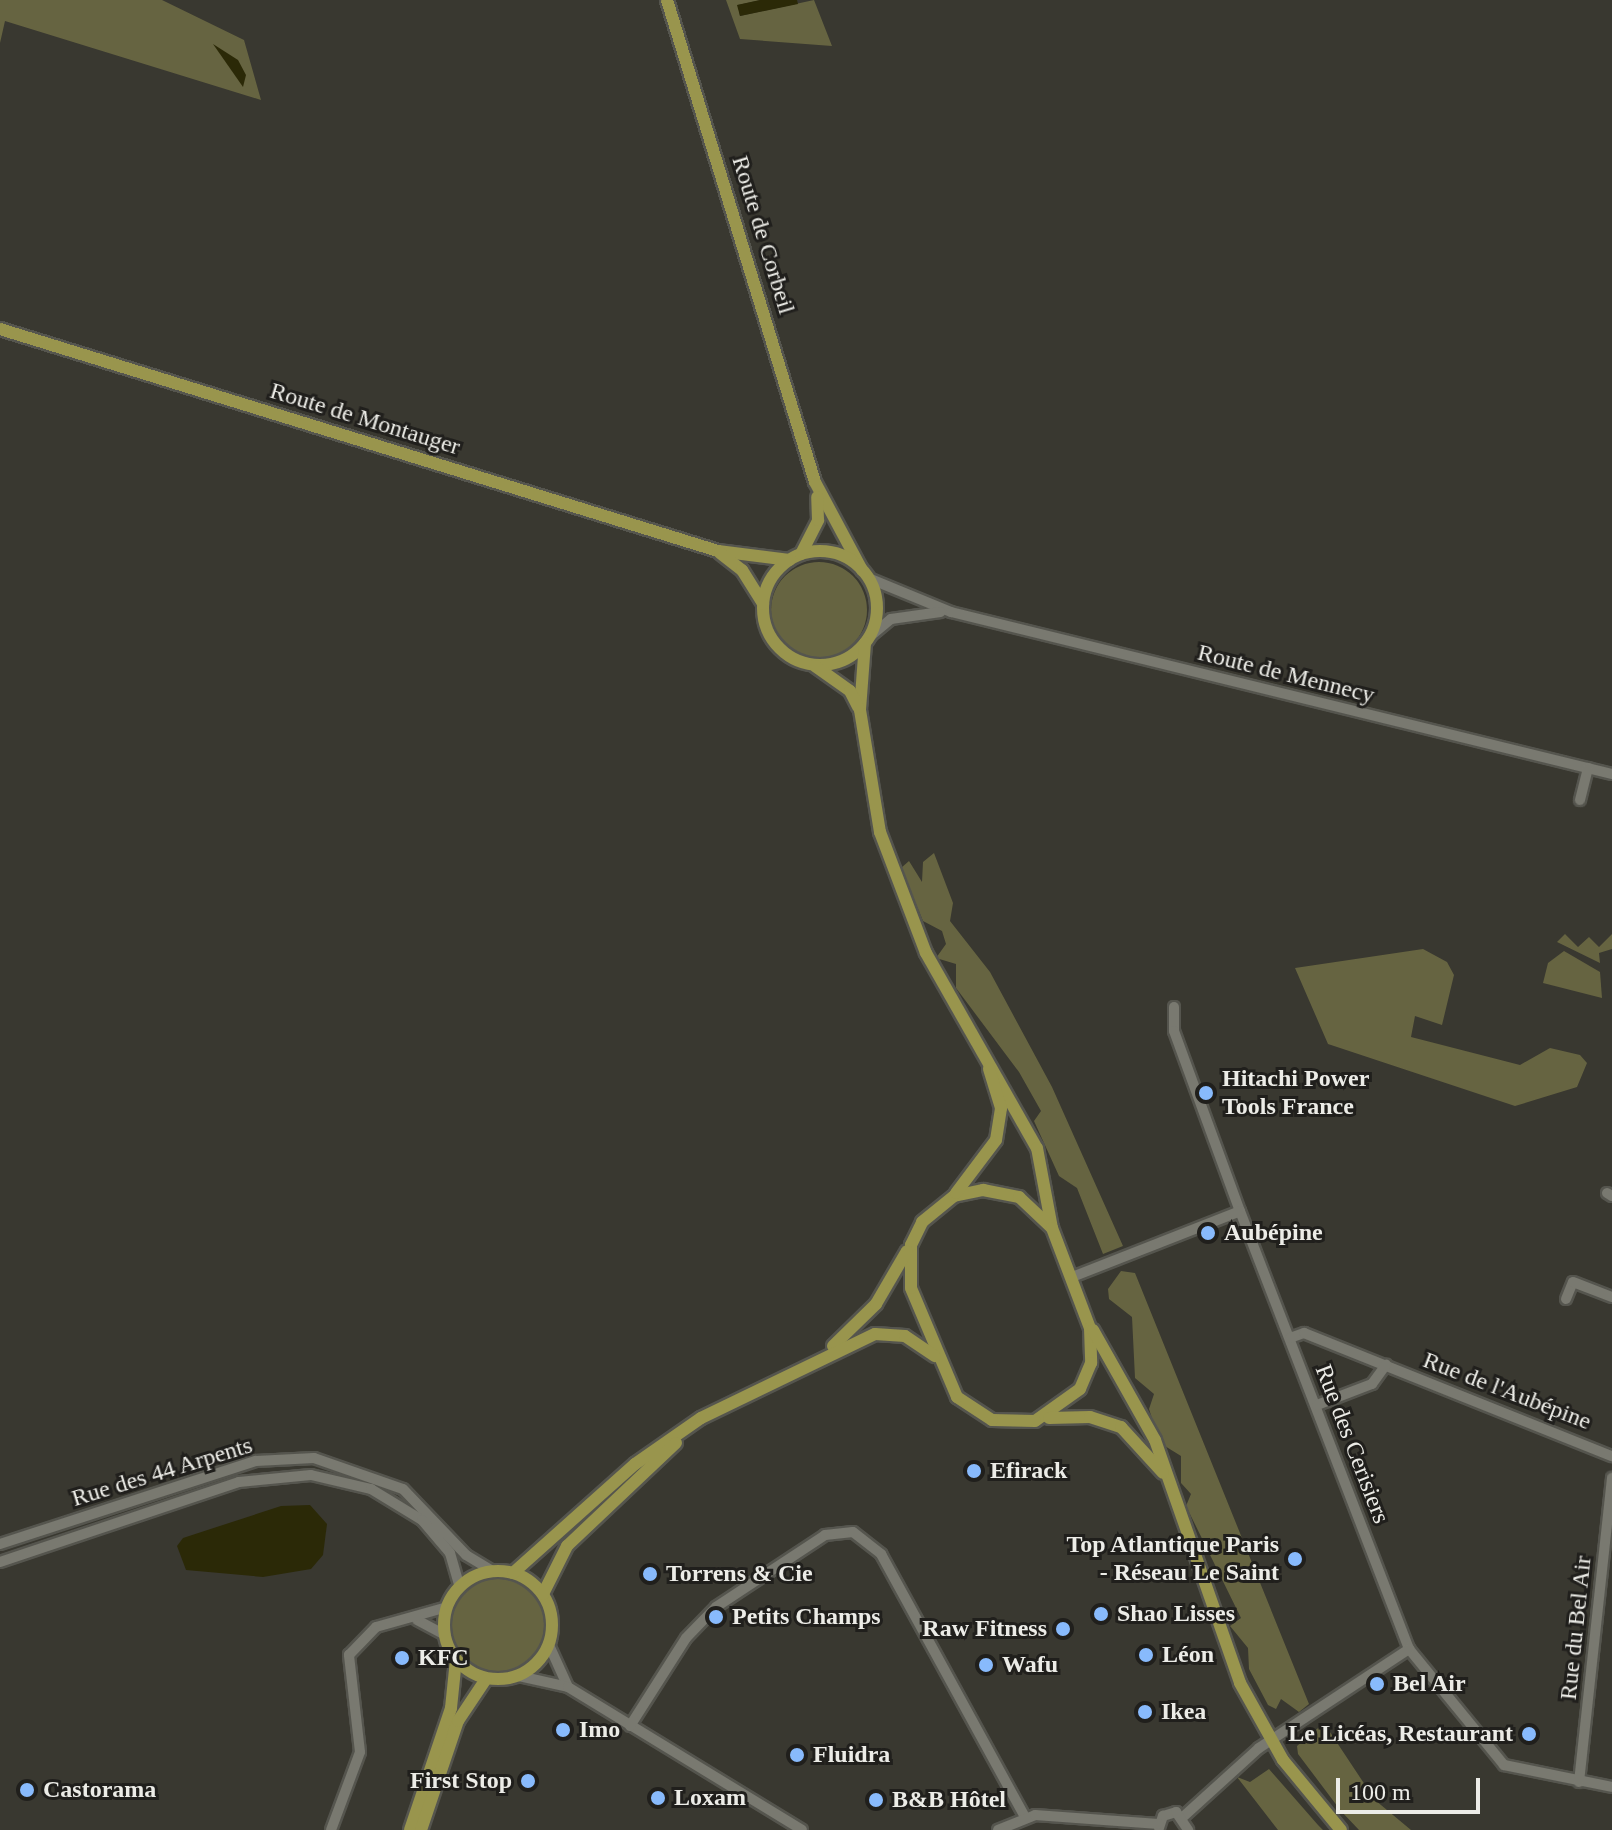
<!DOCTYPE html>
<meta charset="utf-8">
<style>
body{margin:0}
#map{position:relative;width:1612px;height:1830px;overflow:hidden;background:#393830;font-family:Georgia,serif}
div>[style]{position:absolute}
.green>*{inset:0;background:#666441}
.round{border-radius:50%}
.water>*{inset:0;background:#2b2907}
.roads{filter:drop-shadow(2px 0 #55554e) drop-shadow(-2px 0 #55554e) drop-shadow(0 2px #55554e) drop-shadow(0 -2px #55554e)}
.minor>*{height:10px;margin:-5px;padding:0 5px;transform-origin:5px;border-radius:5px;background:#797970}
.major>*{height:12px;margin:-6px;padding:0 6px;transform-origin:6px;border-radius:6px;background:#99954d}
.major>.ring{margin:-6px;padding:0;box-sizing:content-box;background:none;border:12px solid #99954d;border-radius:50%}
.dots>*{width:22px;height:22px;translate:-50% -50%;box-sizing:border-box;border:4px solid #201f1c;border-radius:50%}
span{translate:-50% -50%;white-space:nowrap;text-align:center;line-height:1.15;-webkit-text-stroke:6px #201f1c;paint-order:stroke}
.street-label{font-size:24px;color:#ecece7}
.poi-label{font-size:24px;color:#ecece7;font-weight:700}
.left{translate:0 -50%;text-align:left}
.right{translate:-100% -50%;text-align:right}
.scale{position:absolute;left:1336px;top:1778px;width:144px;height:36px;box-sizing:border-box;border:4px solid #ecece7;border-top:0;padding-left:10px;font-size:24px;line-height:28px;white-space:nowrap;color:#ecece7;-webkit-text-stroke:6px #201f1c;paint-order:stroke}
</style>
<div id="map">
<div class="green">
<i style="clip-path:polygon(0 0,162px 0,244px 40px,261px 100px,5px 21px,0 43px)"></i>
<i style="clip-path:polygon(726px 0,761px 0,738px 5px,740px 16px,814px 0,832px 46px,740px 39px)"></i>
<i class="round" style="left:771px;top:562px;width:96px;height:96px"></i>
<i style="clip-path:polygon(934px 853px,953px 903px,950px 921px,990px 972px,1052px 1087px,1123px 1246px,1103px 1254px,1077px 1188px,1059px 1176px,1034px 1121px,1041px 1111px,1019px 1072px,956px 988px,956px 964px,936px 958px,946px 944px,942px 931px,923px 921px,901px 868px,909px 861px,922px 882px,923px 862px)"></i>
<i style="clip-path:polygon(1565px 934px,1578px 947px,1589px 937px,1599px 947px,1612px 934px,1612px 949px,1599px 953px,1600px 963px,1557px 942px)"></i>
<i style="clip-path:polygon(1423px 949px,1447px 962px,1454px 975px,1442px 1025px,1415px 1016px,1411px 1037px,1520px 1065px,1550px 1048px,1580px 1055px,1587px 1063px,1577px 1087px,1515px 1106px,1328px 1044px,1295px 968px)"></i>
<i style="clip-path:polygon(1564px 951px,1600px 972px,1602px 998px,1543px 983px,1548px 963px)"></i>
<i style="clip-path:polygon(1121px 1271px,1135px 1273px,1309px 1704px,1299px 1712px,1281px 1699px,1276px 1709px,1268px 1705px,1249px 1669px,1248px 1648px,1230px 1626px,1241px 1618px,1186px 1506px,1191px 1494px,1181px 1483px,1181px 1456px,1160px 1443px,1149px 1409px,1154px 1394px,1135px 1378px,1132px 1317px,1109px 1299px,1108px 1289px)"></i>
<i class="round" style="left:451px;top:1578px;width:94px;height:94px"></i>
<i style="clip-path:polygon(1324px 1723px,1375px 1800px,1411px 1830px,1359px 1830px,1341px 1811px,1298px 1754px,1297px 1746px)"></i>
<i style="clip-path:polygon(1269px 1769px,1318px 1825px,1323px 1830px,1278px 1830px,1237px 1777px,1250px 1782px)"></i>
</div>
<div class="water">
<i style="clip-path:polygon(760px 0,797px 0,798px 4px,740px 16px,737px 5px)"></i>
<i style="clip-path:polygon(213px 44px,238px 60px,246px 75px,243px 87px)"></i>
<i style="clip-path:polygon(310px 1505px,327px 1524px,323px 1555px,311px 1569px,263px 1577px,186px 1570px,177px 1546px,183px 1538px,281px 1506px)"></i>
</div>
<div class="roads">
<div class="minor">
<i style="left:868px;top:578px;width:90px;rotate:22.3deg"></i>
<i style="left:951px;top:612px;width:681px;rotate:13.77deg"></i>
<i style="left:867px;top:639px;width:31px;rotate:-40deg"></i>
<i style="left:891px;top:619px;width:50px;rotate:-8deg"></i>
<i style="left:1580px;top:800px;width:33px;rotate:-76deg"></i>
<i style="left:1174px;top:1007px;width:24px;rotate:90deg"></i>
<i style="left:1174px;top:1031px;width:192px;rotate:69.9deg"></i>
<i style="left:1240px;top:1211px;width:469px;rotate:68.9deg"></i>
<i style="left:1409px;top:1649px;width:150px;rotate:50.7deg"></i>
<i style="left:1504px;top:1765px;width:110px;rotate:11.5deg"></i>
<i style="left:1607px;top:1193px;width:6px;rotate:31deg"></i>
<i style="left:1072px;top:1277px;width:180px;rotate:-21.4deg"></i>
<i style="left:1566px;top:1299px;width:18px;rotate:-68deg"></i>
<i style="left:1573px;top:1282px;width:42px;rotate:21deg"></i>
<i style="left:1290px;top:1338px;width:15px;rotate:-20deg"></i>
<i style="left:1304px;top:1333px;width:332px;rotate:21.8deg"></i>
<i style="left:1317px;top:1405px;width:59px;rotate:-20.9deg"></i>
<i style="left:1372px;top:1384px;width:24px;rotate:-54deg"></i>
<i style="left:0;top:1544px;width:269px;rotate:-18deg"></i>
<i style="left:256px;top:1461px;width:58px;rotate:-3deg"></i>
<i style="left:314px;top:1458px;width:94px;rotate:19.2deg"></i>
<i style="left:403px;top:1489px;width:91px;rotate:46.3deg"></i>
<i style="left:466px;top:1555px;width:31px;rotate:31deg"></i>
<i style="left:0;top:1562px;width:252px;rotate:-18.5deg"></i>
<i style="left:239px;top:1482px;width:72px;rotate:-5.6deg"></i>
<i style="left:311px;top:1475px;width:62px;rotate:13.1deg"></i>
<i style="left:371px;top:1489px;width:60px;rotate:31.3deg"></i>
<i style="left:422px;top:1520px;width:43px;rotate:49.7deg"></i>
<i style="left:450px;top:1553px;width:35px;rotate:74deg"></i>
<i style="left:417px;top:1620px;width:32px;rotate:28deg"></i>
<i style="left:549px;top:1645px;width:46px;rotate:65.7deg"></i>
<i style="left:519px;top:1676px;width:50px;rotate:12.7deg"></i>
<i style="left:568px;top:1687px;width:274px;rotate:31.4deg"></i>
<i style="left:630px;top:1726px;width:104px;rotate:-57.5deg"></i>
<i style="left:686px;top:1638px;width:43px;rotate:-45.9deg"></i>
<i style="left:716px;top:1607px;width:131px;rotate:-33.4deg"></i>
<i style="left:825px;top:1535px;width:28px;rotate:-6deg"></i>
<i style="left:853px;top:1532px;width:36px;rotate:38deg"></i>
<i style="left:881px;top:1554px;width:298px;rotate:61.3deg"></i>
<i style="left:1579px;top:1782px;width:306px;rotate:-83.8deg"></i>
<i style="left:1184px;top:1816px;width:101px;rotate:-42.2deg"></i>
<i style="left:1259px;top:1748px;width:180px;rotate:-33.4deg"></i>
<i style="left:1159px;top:1828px;width:13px;rotate:-72deg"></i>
<i style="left:1163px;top:1816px;width:14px;rotate:-17deg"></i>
<i style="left:1176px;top:1812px;width:22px;rotate:56deg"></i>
<i style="left:331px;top:1830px;width:83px;rotate:-69.6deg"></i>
<i style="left:360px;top:1752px;width:98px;rotate:-96.5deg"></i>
<i style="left:349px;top:1655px;width:39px;rotate:-46deg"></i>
<i style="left:376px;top:1627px;width:74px;rotate:-15.7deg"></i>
<i style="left:998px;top:1830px;width:40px;rotate:-22deg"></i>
<i style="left:1035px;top:1815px;width:124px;rotate:4.2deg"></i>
</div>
<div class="major">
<i style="left:667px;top:0;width:504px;rotate:72.93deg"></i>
<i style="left:815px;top:482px;width:100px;rotate:61.9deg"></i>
<i style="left:0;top:329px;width:752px;rotate:17.18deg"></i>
<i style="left:718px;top:551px;width:72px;rotate:7.2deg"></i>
<i class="ring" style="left:763px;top:551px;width:102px;height:102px"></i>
<i style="left:720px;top:553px;width:28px;rotate:38deg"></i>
<i style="left:742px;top:570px;width:40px;rotate:58deg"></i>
<i style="left:801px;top:554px;width:38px;rotate:-63deg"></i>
<i style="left:818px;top:520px;width:23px;rotate:-92deg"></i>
<i style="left:865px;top:643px;width:67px;rotate:94.3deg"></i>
<i style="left:860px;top:710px;width:124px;rotate:80.7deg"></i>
<i style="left:880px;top:832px;width:129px;rotate:69.2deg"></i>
<i style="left:926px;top:953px;width:224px;rotate:60.4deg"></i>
<i style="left:1037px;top:1148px;width:81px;rotate:79.4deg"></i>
<i style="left:815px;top:666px;width:43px;rotate:35.5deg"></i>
<i style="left:850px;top:691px;width:18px;rotate:63deg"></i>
<i style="left:983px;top:1190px;width:37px;rotate:11deg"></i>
<i style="left:1019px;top:1197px;width:45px;rotate:43.2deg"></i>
<i style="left:1052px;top:1228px;width:107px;rotate:69.2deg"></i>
<i style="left:1090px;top:1328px;width:35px;rotate:88deg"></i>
<i style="left:1091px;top:1363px;width:28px;rotate:113deg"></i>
<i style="left:1080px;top:1389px;width:55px;rotate:144.6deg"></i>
<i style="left:1035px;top:1421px;width:43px;rotate:-178.7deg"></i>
<i style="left:992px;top:1420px;width:42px;rotate:-146.7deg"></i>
<i style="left:957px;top:1397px;width:118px;rotate:-112.9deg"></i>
<i style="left:911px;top:1288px;width:43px;rotate:-90deg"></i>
<i style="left:911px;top:1245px;width:25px;rotate:-64deg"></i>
<i style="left:922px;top:1222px;width:41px;rotate:-39.1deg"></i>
<i style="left:954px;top:1196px;width:30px;rotate:-12deg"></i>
<i style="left:956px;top:1193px;width:66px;rotate:-53deg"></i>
<i style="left:996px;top:1140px;width:32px;rotate:-81deg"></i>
<i style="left:1001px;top:1108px;width:41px;rotate:-107.1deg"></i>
<i style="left:1093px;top:1330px;width:126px;rotate:60.6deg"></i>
<i style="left:1155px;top:1440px;width:257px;rotate:70.7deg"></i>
<i style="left:1240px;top:1683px;width:88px;rotate:60.8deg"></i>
<i style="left:1283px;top:1760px;width:91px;rotate:50.4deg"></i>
<i style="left:833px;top:1346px;width:60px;rotate:-44.3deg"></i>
<i style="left:876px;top:1304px;width:61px;rotate:-59.7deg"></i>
<i style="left:1049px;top:1418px;width:41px;rotate:-1.4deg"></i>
<i style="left:1090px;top:1417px;width:33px;rotate:18deg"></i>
<i style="left:1121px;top:1427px;width:62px;rotate:47.6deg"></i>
<i class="ring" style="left:444px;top:1571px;width:96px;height:96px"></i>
<i style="left:513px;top:1573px;width:164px;rotate:-41.8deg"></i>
<i style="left:635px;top:1464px;width:80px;rotate:-34.9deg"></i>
<i style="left:701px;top:1418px;width:193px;rotate:-25.8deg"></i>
<i style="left:875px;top:1334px;width:30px;rotate:4deg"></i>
<i style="left:905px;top:1336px;width:36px;rotate:34deg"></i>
<i style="left:543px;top:1594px;width:54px;rotate:-63.4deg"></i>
<i style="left:567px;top:1546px;width:150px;rotate:-43.4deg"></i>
<i style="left:410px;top:1830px;width:129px;rotate:-71.4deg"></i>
<i style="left:451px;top:1708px;width:48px;rotate:-84.1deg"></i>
<i style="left:421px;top:1830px;width:115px;rotate:-71.3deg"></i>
<i style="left:458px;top:1721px;width:50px;rotate:-56.3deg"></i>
</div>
</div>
<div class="dots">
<i style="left:1206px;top:1093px;background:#88bafc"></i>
<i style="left:1208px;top:1233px;background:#88bafc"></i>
<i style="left:974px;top:1471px;background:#88bafc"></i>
<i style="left:1295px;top:1559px;background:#88bafc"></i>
<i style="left:650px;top:1574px;background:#88bafc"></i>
<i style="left:1101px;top:1614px;background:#88bafc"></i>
<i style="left:716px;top:1617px;background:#88bafc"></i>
<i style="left:1063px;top:1629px;background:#88bafc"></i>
<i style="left:1146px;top:1655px;background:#88bafc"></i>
<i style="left:402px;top:1658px;background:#88bafc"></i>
<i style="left:986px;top:1665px;background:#88bafc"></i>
<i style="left:1377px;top:1684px;background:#88bafc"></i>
<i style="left:1145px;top:1712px;background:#88bafc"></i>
<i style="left:563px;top:1730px;background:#88bafc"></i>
<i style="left:1529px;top:1734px;background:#88bafc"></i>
<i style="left:797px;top:1755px;background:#88bafc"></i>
<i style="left:528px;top:1781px;background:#88bafc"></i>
<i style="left:27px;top:1790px;background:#88bafc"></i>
<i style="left:658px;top:1798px;background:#88bafc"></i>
<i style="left:876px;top:1800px;background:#88bafc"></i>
</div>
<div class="street-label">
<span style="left:763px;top:235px;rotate:73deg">Route de Corbeil</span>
<span style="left:365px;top:419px;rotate:17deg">Route de Montauger</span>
<span style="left:1286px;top:674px;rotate:14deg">Route de Mennecy</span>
<span style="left:1507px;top:1391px;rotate:21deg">Rue de l'Aubépine</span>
<span style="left:1352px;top:1444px;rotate:69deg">Rue des Cerisiers</span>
<span style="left:162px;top:1472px;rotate:-17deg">Rue des 44 Arpents</span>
<span style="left:1576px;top:1628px;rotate:-84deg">Rue du Bel Air</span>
</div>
<div class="poi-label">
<span class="left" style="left:1222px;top:1093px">Hitachi Power<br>Tools France</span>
<span class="left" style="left:1224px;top:1233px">Aubépine</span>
<span class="left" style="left:990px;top:1471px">Efirack</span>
<span class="right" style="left:1279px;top:1559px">Top Atlantique Paris<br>- Réseau Le Saint</span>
<span class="left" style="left:666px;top:1574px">Torrens &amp; Cie</span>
<span class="left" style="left:1117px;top:1614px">Shao Lisses</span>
<span class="left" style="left:732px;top:1617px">Petits Champs</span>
<span class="right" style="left:1047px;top:1629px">Raw Fitness</span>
<span class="left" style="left:1162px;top:1655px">Léon</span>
<span class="left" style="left:418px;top:1658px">KFC</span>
<span class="left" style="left:1002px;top:1665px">Wafu</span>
<span class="left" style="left:1393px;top:1684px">Bel Air</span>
<span class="left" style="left:1161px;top:1712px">Ikea</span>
<span class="left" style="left:579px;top:1730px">Imo</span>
<span class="right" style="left:1513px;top:1734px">Le Licéas, Restaurant</span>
<span class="left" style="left:813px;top:1755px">Fluidra</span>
<span class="right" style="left:512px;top:1781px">First Stop</span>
<span class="left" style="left:43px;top:1790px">Castorama</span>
<span class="left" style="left:674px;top:1798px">Loxam</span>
<span class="left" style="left:892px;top:1800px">B&amp;B Hôtel</span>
</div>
<div class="scale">100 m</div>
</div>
